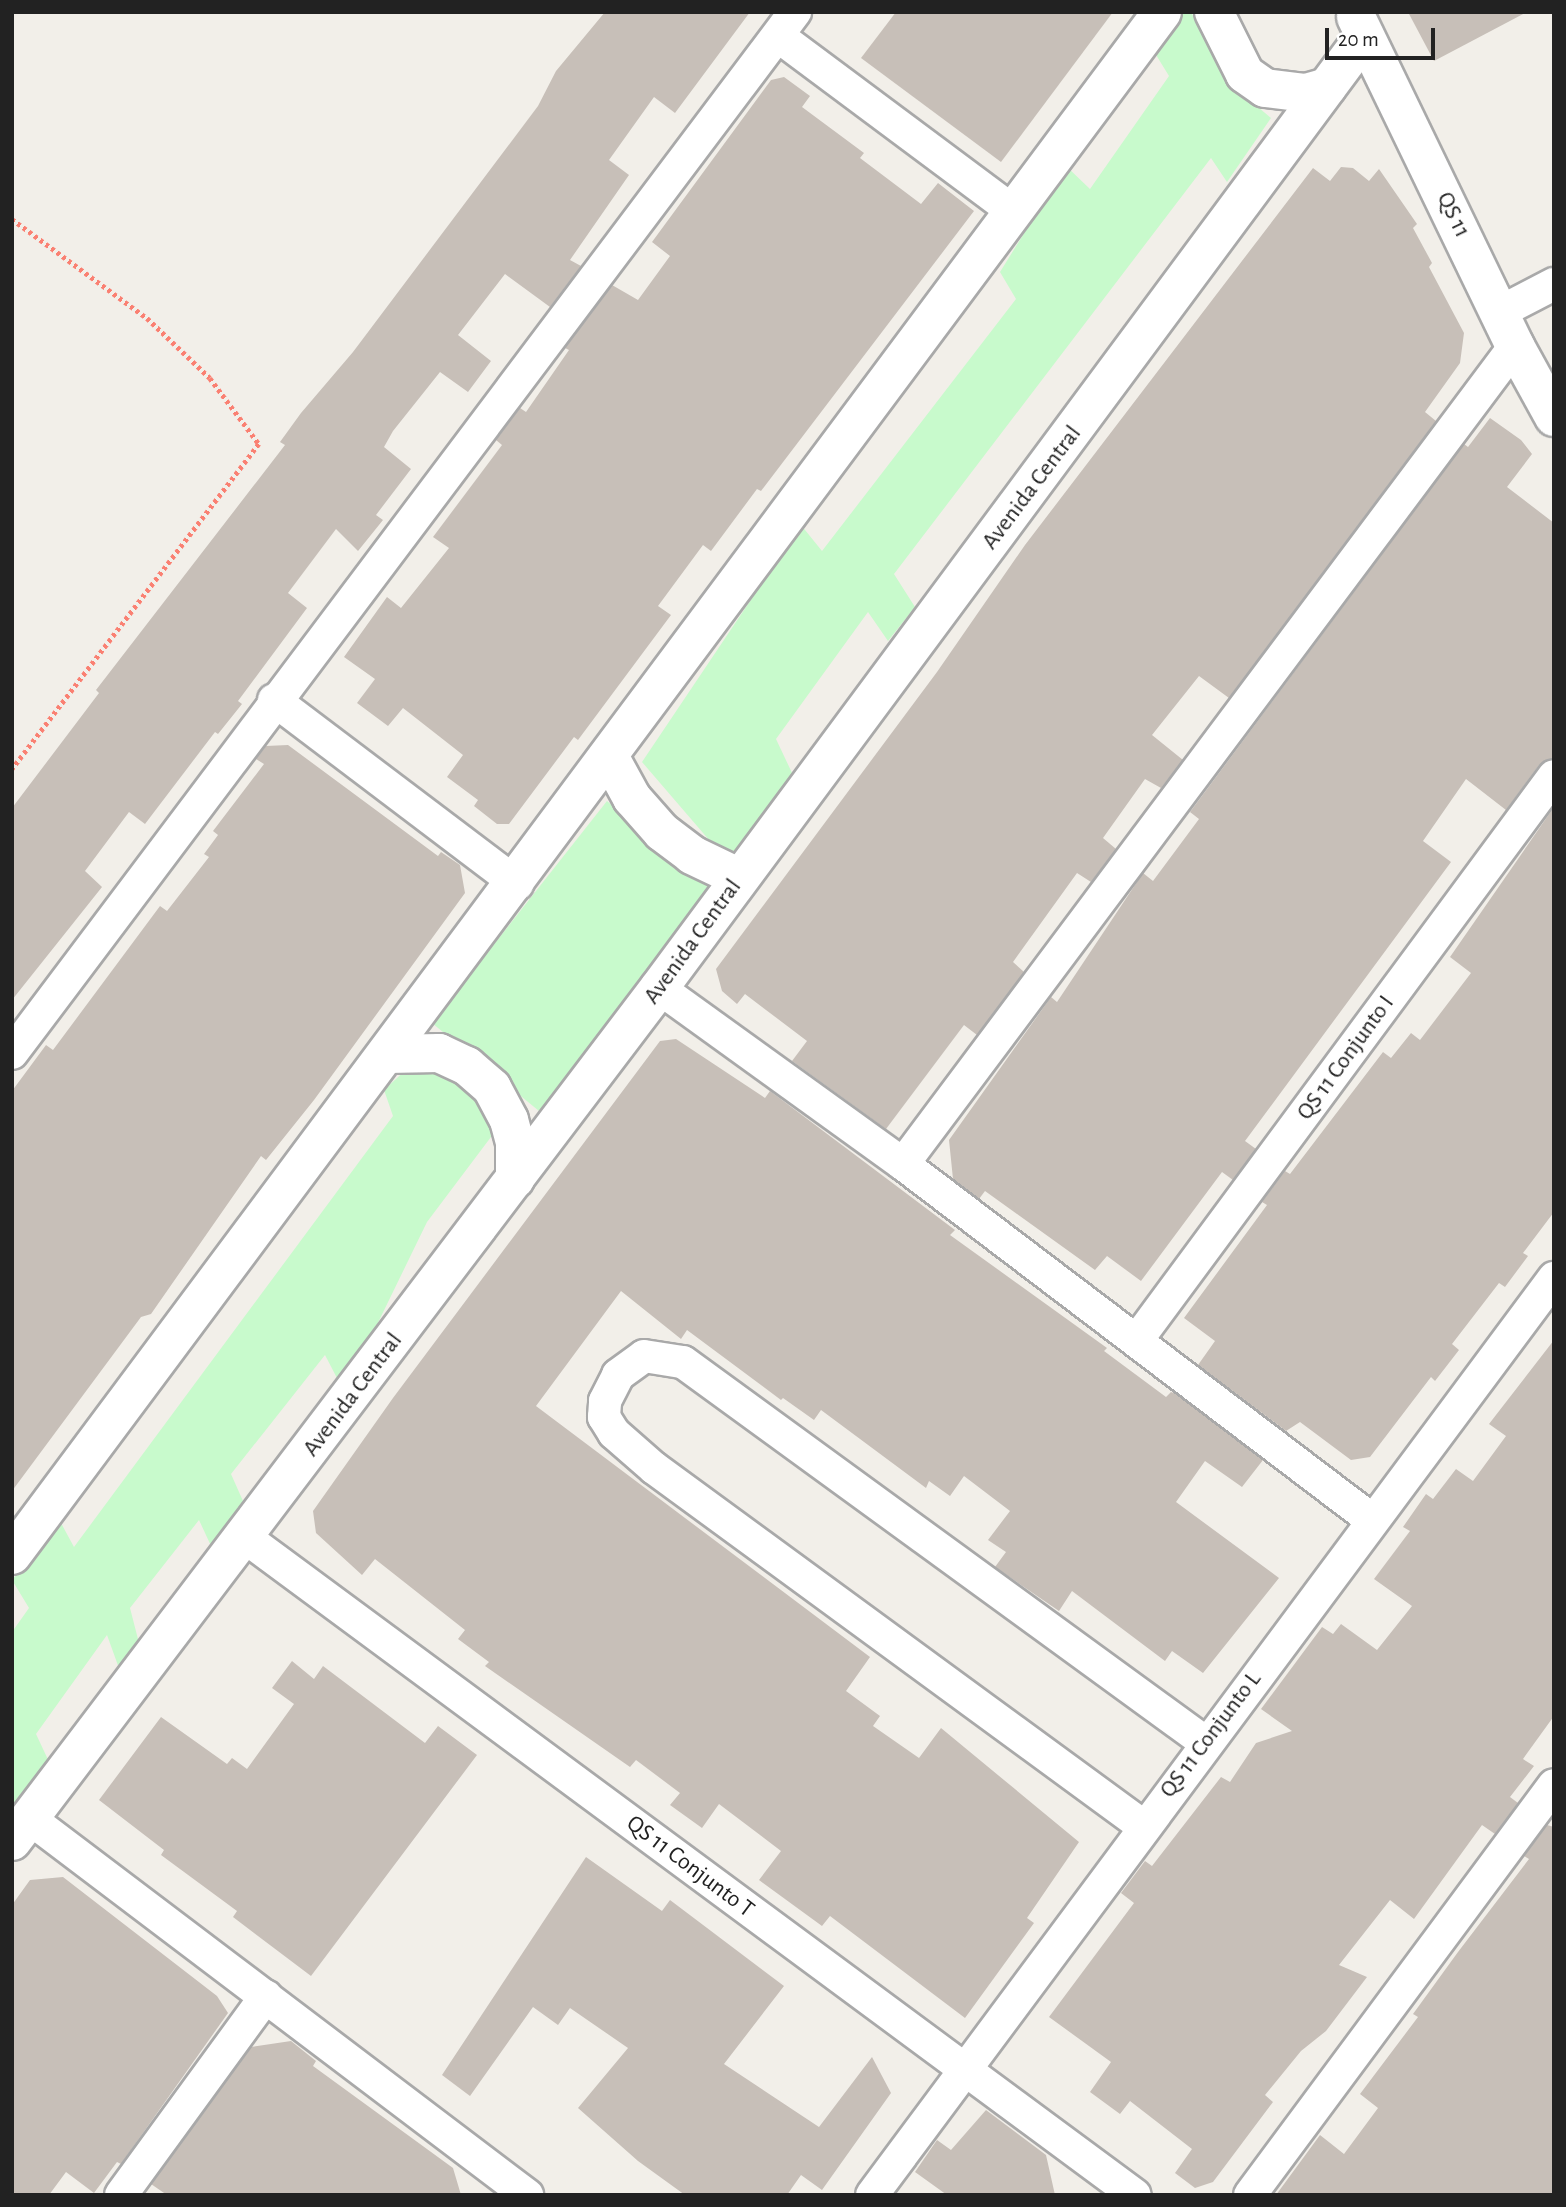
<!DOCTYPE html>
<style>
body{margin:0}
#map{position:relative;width:1566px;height:2207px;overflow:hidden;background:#f2efe9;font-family:"Alegreya Sans",sans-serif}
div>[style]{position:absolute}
.park>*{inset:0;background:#c8facc}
.building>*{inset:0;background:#c7bfb8}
.path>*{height:4.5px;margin-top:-2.25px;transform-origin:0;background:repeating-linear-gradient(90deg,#fa8072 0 3.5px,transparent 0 7px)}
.roads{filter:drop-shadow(2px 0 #a9a9a9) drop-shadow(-2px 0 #a9a9a9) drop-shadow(0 2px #a9a9a9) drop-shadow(0 -2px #a9a9a9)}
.minor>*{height:32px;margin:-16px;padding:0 16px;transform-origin:16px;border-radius:16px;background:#fff}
.tertiary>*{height:38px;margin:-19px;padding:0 19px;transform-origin:19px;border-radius:19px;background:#fff}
span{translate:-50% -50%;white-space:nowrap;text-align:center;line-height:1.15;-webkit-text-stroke:6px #fff;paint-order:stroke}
.street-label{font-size:24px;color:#222}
.frame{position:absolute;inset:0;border:14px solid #222;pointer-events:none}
.scale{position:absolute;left:1325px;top:28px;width:110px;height:32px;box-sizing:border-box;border:4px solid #222;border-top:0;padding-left:9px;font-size:21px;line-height:24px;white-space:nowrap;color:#222;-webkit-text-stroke:5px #fff;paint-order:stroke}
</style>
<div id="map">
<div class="park">
<i style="clip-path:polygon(1184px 12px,1191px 12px,1227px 81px,1271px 118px,1227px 182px,1211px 158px,894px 574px,915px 607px,888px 641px,868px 612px,776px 739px,793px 775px,728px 862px,642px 762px,801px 525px,822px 551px,1016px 299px,1000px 272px,1066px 166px,1090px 189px,1169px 76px,1153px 50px)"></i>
<i style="clip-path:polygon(607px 801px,711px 889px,539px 1111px,432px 1023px)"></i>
<i style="clip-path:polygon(409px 1067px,468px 1082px,497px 1129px,427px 1222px,372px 1335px,338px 1380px,325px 1355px,231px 1474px,243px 1501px,212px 1548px,199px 1520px,130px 1608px,139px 1643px,120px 1671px,107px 1635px,36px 1734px,51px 1766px,12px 1815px,12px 1632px,29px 1608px,12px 1580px,61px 1523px,74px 1547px,393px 1116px,384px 1090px)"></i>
</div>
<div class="building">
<i style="clip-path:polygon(605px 12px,750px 12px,675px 113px,654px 97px,609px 160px,629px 175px,570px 260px,581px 266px,550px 307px,505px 274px,458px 335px,491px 361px,468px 392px,440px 372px,393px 431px,384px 447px,411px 469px,376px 515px,383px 520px,358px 551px,336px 529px,288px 593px,307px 608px,238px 701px,242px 704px,218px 734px,215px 732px,145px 824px,129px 812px,85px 871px,102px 887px,12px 1000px,12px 808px,99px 693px,96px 690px,285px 445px,280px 442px,301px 413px,353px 352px,538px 106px,556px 71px)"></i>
<i style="clip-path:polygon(896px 12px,1113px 12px,1001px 162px,861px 58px)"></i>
<i style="clip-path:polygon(1408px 12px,1527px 12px,1434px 61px)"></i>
<i style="clip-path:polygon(784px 77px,810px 96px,802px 107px,864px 153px,860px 158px,921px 204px,938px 183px,974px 211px,761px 491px,757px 489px,711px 551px,703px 545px,658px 606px,671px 615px,578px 740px,574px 737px,509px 824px,497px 824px,474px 806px,478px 800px,447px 777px,463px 755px,403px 708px,388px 726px,357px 703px,375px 679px,344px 657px,387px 597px,401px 608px,449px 548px,433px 537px,502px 445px,496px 440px,520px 408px,526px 412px,569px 350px,565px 348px,612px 285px,638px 300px,670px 256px,652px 242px,771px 80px)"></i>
<i style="clip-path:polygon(1341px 167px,1353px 168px,1369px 181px,1379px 169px,1417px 224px,1413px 228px,1432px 263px,1429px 267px,1464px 333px,1460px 363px,1425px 412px,1436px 421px,1229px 698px,1199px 676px,1152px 735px,1183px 760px,1161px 788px,1145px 779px,1103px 838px,1116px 849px,1091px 882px,1077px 873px,1013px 962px,1024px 972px,977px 1035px,964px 1025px,886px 1129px,792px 1061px,807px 1041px,745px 994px,737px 1004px,722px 991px,716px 969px,937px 672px,1025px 545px,1313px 168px,1330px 181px)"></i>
<i style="clip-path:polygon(1490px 418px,1521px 440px,1532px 454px,1507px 487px,1554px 523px,1554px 758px,1539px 765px,1506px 810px,1466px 779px,1423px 841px,1451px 862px,1245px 1141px,1256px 1149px,1233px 1180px,1222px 1172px,1141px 1281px,1107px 1256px,1095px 1270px,985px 1191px,979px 1199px,953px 1179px,949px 1140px,1051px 997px,1057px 1002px,1143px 873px,1153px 881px,1199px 819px,1190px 812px,1464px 444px,1468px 447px)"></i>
<i style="clip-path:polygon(288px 745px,438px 856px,441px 852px,460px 865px,465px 893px,314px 1100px,266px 1160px,261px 1156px,151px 1314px,141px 1317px,12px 1491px,12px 1091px,46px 1045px,53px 1050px,160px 906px,167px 911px,209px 857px,204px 854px,218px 835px,213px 831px,264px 764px,256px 759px,266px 746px)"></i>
<i style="clip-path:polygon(1554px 807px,1554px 1212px,1523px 1253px,1528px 1256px,1505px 1287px,1499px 1283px,1452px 1344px,1459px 1350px,1435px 1381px,1431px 1377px,1370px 1457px,1351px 1460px,1300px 1422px,1286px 1431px,1198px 1365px,1215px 1341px,1184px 1318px,1267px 1205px,1262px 1202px,1285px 1171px,1290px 1174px,1383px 1052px,1391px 1058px,1411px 1033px,1420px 1040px,1471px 973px,1450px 957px)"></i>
<i style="clip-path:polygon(676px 1039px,765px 1098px,770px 1091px,955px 1230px,950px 1235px,1107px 1348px,1104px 1351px,1166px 1397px,1171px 1392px,1176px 1394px,1263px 1460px,1242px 1487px,1205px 1461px,1176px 1502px,1279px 1578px,1203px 1673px,1172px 1651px,1165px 1661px,1072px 1591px,1059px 1611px,995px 1567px,1006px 1552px,988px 1540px,1010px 1511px,964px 1476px,950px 1496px,929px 1481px,926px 1488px,821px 1410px,814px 1420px,783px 1398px,781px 1400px,687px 1330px,681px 1339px,621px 1291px,536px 1406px,870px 1657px,846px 1691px,880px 1716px,873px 1726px,919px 1758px,941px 1728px,1079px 1842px,1027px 1918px,1034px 1923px,965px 2018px,830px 1916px,822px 1926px,759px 1880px,781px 1851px,719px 1804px,702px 1828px,670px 1805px,680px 1793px,636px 1760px,630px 1767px,485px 1666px,489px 1662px,458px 1639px,465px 1630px,375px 1559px,362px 1575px,316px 1533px,313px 1511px,393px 1398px,660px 1041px)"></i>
<i style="clip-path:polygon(1554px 1340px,1554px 1716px,1523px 1759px,1534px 1766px,1510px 1797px,1518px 1803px,1495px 1834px,1482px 1825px,1414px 1919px,1390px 1900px,1339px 1965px,1367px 1977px,1326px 2031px,1301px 2051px,1265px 2095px,1273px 2102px,1213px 2182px,1195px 2188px,1175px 2173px,1192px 2149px,1130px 2101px,1120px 2114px,1090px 2092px,1111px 2062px,1049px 2017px,1134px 1903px,1121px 1893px,1145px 1861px,1152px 1866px,1221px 1777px,1230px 1782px,1256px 1743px,1292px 1731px,1261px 1709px,1322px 1627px,1333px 1634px,1341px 1624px,1377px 1650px,1412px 1606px,1374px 1579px,1410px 1531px,1403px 1527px,1426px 1494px,1433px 1499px,1456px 1469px,1473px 1481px,1506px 1436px,1489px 1424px)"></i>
<i style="clip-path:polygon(292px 1661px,314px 1679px,323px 1666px,425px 1743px,438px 1726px,477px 1755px,311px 1976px,233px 1917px,237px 1911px,161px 1855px,164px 1850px,99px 1800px,161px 1717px,227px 1764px,232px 1758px,247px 1769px,294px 1704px,272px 1688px)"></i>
<i style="clip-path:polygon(1547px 1825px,1554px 1827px,1554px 2195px,1276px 2195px,1320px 2135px,1344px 2154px,1378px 2108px,1360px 2094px,1418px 2017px,1413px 2014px,1458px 1952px,1529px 1859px,1524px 1856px)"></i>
<i style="clip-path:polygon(586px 1857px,662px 1911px,670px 1900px,784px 1986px,724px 2064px,819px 2127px,872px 2057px,891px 2093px,822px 2190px,801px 2175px,787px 2195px,685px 2195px,638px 2161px,578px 2108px,628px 2048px,570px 2008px,558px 2025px,533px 2007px,470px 2096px,442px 2075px)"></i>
<i style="clip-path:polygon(63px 1877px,217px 1996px,228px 2013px,121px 2164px,117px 2162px,94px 2193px,66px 2172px,49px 2195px,12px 2195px,12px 1905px,30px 1880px)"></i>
<i style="clip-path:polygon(291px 2041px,316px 2061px,313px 2066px,453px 2168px,461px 2195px,167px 2195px,151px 2184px,251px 2047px)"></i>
<i style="clip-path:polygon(986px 2110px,1046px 2155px,1055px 2195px,947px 2195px,915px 2172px,937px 2140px,951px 2150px)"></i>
</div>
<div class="path">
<i style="left:12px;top:219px;width:167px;rotate:36.3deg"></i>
<i style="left:147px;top:318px;width:87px;rotate:43.6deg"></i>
<i style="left:210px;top:378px;width:82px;rotate:53.4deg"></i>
<i style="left:259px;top:444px;width:408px;rotate:127.2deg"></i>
</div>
<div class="roads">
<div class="minor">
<i style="left:778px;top:36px;width:293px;rotate:36.7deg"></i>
<i style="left:1500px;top:312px;width:61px;rotate:-27.4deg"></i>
<i style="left:274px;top:700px;width:305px;rotate:37.1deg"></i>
<i style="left:659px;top:988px;width:301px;rotate:35.8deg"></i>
<i style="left:903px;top:1164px;width:589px;rotate:37.2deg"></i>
<i style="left:12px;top:1053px;width:1303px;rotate:-53.05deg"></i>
<i style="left:903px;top:1164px;width:1022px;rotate:-53.2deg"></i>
<i style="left:1137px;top:1340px;width:701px;rotate:-53.52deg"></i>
<i style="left:246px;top:1538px;width:1105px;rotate:36.47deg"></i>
<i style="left:29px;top:1818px;width:625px;rotate:37.13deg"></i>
<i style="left:1143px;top:1826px;width:606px;rotate:-143.79deg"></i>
<i style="left:654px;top:1468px;width:53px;rotate:-138.8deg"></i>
<i style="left:614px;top:1433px;width:19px;rotate:-122deg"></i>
<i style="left:604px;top:1417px;width:16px;rotate:-86deg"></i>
<i style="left:605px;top:1401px;width:29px;rotate:-63deg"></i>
<i style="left:618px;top:1375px;width:32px;rotate:-36deg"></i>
<i style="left:644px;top:1356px;width:39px;rotate:9deg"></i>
<i style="left:683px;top:1362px;width:647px;rotate:36.07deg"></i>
<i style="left:121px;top:2195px;width:246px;rotate:-53.9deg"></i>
<i style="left:872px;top:2195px;width:1143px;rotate:-53.36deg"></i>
<i style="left:1250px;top:2195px;width:510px;rotate:-53.44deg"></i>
</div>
<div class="tertiary">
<i style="left:1214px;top:12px;width:69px;rotate:63.4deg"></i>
<i style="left:1245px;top:74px;width:24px;rotate:35deg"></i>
<i style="left:1265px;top:88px;width:41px;rotate:7deg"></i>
<i style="left:1306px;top:93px;width:22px;rotate:-16deg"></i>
<i style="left:1356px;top:17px;width:365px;rotate:64.2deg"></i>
<i style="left:1515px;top:346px;width:81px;rotate:61.2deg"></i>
<i style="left:609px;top:756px;width:48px;rotate:61.3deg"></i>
<i style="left:632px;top:798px;width:45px;rotate:48.6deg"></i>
<i style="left:662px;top:832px;width:38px;rotate:37deg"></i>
<i style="left:692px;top:855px;width:53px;rotate:25.6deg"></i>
<i style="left:387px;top:1054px;width:52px;rotate:-1.1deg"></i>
<i style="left:439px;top:1053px;width:31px;rotate:25deg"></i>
<i style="left:467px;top:1066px;width:33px;rotate:41deg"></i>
<i style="left:492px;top:1088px;width:36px;rotate:62deg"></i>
<i style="left:509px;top:1120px;width:23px;rotate:75deg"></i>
<i style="left:515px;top:1142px;width:37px;rotate:90deg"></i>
<i style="left:12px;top:1555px;width:1924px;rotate:-53.3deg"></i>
<i style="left:12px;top:1841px;width:1071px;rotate:-52.82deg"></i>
<i style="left:659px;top:988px;width:1185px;rotate:-53.44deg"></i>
</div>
</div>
<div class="street-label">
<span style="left:1453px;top:215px;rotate:64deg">QS 11</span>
<span style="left:1032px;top:488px;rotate:-53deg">Avenida Central</span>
<span style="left:693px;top:942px;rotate:-54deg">Avenida Central</span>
<span style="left:1346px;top:1058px;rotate:-54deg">QS 11 Conjunto I</span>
<span style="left:353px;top:1395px;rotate:-53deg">Avenida Central</span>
<span style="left:1211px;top:1735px;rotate:-53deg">QS 11 Conjunto L</span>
<span style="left:690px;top:1867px;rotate:37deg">QS 11 Conjunto T</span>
</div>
<div class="frame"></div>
<div class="scale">20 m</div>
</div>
